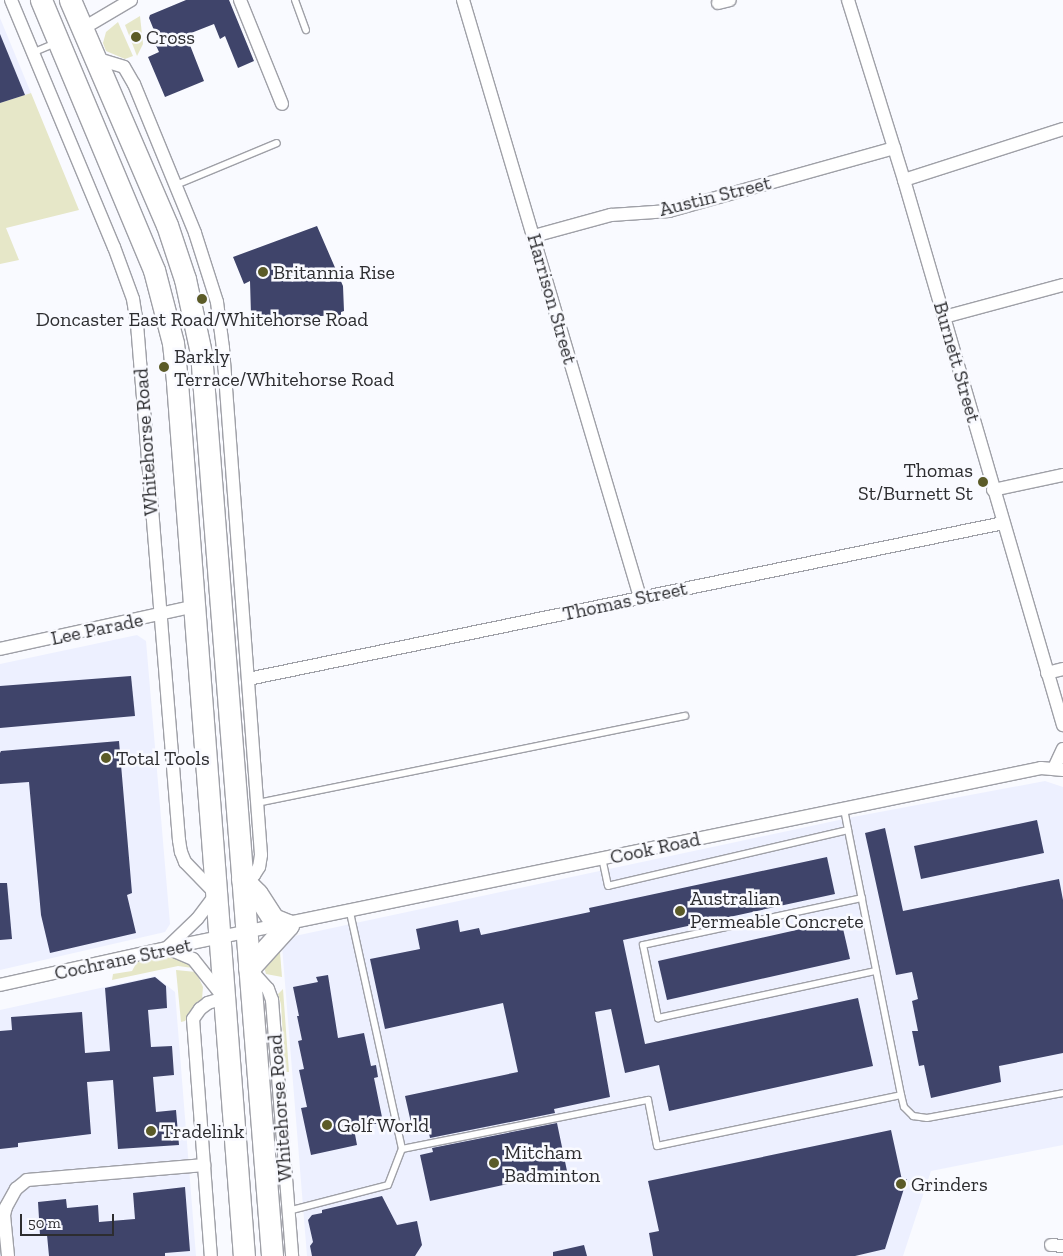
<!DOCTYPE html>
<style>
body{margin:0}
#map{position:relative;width:1063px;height:1256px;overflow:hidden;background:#f9faff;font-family:"Zilla Slab",serif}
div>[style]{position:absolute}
.built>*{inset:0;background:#edf0ff}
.green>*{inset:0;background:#e6e7c8}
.building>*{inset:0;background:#3f446a}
.roads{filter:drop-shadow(1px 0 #9fa0a7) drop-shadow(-1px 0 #9fa0a7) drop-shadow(0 1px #9fa0a7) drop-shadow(0 -1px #9fa0a7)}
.service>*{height:6px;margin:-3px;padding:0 3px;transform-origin:3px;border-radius:3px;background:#fff}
.minor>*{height:12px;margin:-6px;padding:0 6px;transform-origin:6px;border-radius:6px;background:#fff}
.trunk>*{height:21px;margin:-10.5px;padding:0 10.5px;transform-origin:10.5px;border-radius:10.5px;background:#fff}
.dots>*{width:14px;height:14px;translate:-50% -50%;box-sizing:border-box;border:2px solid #f9faff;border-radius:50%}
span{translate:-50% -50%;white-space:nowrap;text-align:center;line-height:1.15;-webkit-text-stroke:5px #f9faff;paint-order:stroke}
.poi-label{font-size:20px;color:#2d2d30}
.left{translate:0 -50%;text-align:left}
.right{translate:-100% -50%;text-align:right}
.street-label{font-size:20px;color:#2d2d30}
.scale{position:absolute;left:20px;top:1214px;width:94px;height:22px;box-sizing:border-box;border:2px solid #2d2d30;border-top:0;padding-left:6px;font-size:15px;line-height:18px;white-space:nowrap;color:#2d2d30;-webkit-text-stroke:4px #f9faff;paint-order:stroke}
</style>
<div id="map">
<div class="built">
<i style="clip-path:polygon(0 18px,31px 93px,0 103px)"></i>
<i style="clip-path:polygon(137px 635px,146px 641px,170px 924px,165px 932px,0 970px,0 664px)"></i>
<i style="clip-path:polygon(1045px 781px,1063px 787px,1063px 1145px,931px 1171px,903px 1256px,307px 1256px,282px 946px,290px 937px,853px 817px)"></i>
<i style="clip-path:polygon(155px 976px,175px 992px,196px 1256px,0 1256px,0 1010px)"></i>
</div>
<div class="green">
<i style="clip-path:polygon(140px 16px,143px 44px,137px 56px,125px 25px)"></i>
<i style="clip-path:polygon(118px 22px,133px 56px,125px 59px,106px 51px,103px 43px,106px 32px)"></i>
<i style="clip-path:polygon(31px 93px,79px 210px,6px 228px,19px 260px,0 264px,0 103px)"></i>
<i style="clip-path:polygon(280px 952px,282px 977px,266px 974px,263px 963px,268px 953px)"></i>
<i style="clip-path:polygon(173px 957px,185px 962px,193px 968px,178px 966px,112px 980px,113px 974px,132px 971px,138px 960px)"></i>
<i style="clip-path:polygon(176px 970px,196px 972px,203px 987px,202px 999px,185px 1021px,181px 1022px)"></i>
<i style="clip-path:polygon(283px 989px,289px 1072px,285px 1072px,281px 1004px,278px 994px)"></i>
</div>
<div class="building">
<i style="clip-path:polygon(186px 0,229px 0,254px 61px,238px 68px,225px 36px,220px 39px,214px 24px,186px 35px,204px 81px,165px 97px,148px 57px,159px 52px,154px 41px,158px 40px,149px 18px,150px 15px)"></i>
<i style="clip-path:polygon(0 34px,25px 95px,0 103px)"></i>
<i style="clip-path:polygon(317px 226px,343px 286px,344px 311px,341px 312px,341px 315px,301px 317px,272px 318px,272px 315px,251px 315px,250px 281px,244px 284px,233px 257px)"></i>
<i style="clip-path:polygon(131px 676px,135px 716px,0 728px,0 686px)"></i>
<i style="clip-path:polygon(119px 741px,132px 893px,127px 895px,136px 933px,50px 953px,41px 915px,29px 782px,0 784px,0 753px,1px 751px)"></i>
<i style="clip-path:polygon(1037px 820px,1044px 853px,921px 879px,914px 846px)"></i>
<i style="clip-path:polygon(885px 828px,903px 911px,1059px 879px,1063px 900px,1063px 1053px,999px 1066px,1001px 1082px,931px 1098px,924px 1065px,919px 1066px,912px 1031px,918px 1031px,912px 1001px,918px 999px,912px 972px,896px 975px,865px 833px)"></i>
<i style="clip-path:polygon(827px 857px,835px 894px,623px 940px,645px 1044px,858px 998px,873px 1066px,669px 1111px,659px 1065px,625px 1073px,611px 1009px,595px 1012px,610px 1097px,554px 1109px,555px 1113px,430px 1138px,427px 1124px,412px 1127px,405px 1096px,518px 1072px,503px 1003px,385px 1029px,370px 959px,420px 949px,416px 929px,458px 920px,460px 932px,479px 928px,481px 935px,590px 912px,589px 908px)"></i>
<i style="clip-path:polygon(0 883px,7px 883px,12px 939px,0 940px)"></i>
<i style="clip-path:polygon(841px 920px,850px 959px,667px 1000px,658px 961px)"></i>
<i style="clip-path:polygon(328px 975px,338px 1038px,364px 1033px,371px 1066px,376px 1065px,378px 1077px,374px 1078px,383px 1122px,354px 1129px,357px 1145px,311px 1155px,301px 1108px,307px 1107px,299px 1070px,304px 1069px,298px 1041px,302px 1040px,297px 1016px,299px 1016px,293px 987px,318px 982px,316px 977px)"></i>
<i style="clip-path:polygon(155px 977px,166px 986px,167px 1008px,148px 1010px,151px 1047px,172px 1046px,174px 1075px,153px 1077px,156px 1112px,176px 1110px,179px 1145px,118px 1149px,113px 1080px,87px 1082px,91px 1134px,18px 1143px,18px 1147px,0 1149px,0 1031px,12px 1030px,11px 1017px,82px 1012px,85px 1053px,110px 1051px,105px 988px)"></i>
<i style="clip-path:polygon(557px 1123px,567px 1171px,430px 1201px,420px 1155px,433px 1152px,432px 1148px)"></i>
<i style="clip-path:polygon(891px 1130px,902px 1180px,907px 1179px,885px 1249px,855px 1256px,653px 1256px,649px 1233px,659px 1231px,648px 1181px)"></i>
<i style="clip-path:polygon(185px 1187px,190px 1251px,165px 1253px,165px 1256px,49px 1256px,47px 1235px,40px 1235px,38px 1202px,66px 1199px,67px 1208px,98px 1205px,99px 1222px,135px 1219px,133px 1193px)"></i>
<i style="clip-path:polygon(382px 1196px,397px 1225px,417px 1221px,422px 1245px,415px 1256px,312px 1256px,310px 1246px,313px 1242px,308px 1220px,312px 1215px,322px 1213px,322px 1210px)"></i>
<i style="clip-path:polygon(584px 1245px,587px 1256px,553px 1256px,553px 1252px)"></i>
</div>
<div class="roads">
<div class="service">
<i style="left:295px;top:0;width:32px;rotate:70deg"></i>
<i style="left:32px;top:53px;width:25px;rotate:-23deg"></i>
<i style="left:176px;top:185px;width:109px;rotate:-22.6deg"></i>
<i style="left:257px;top:803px;width:437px;rotate:-11.5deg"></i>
<i style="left:844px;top:809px;width:21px;rotate:79deg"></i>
<i style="left:862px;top:898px;width:224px;rotate:167.9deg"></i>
<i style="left:643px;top:945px;width:75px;rotate:78.4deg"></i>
<i style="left:658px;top:1018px;width:223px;rotate:-12.2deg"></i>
<i style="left:901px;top:1095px;width:12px;rotate:76deg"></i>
<i style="left:904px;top:1107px;width:13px;rotate:45deg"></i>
<i style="left:913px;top:1116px;width:14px;rotate:8deg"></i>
<i style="left:927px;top:1118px;width:138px;rotate:-10.4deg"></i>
<i style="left:402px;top:1149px;width:251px;rotate:-11.3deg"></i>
<i style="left:648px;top:1100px;width:47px;rotate:78.9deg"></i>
<i style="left:657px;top:1146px;width:249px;rotate:-11.8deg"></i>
<i style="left:901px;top:1095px;width:270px;rotate:-101.3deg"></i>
<i style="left:848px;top:830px;width:246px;rotate:166.9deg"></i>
<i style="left:608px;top:886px;width:29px;rotate:-102deg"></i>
<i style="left:288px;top:1211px;width:103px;rotate:-14.6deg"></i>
<i style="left:388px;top:1185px;width:39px;rotate:-69deg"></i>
<i style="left:402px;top:1149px;width:243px;rotate:-102.4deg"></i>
</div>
<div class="minor">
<i style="left:11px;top:0;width:268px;rotate:67.4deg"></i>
<i style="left:114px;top:247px;width:55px;rotate:69.9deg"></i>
<i style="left:133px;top:299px;width:25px;rotate:81deg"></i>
<i style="left:137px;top:324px;width:518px;rotate:85.35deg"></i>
<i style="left:179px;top:840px;width:12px;rotate:81deg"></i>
<i style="left:181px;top:852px;width:11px;rotate:68deg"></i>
<i style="left:185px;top:862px;width:45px;rotate:45.9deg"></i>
<i style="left:216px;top:894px;width:31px;rotate:127deg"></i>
<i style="left:197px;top:919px;width:42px;rotate:136deg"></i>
<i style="left:167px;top:948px;width:28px;rotate:23deg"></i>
<i style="left:193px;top:959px;width:50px;rotate:51.5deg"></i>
<i style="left:224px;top:998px;width:17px;rotate:163deg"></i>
<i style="left:208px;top:1003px;width:10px;rotate:143deg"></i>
<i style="left:200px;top:1009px;width:12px;rotate:125deg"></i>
<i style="left:193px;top:1019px;width:238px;rotate:85.7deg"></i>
<i style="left:240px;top:0;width:112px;rotate:68deg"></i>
<i style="left:463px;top:0;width:623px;rotate:73.49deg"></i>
<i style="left:848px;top:0;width:189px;rotate:72.7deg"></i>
<i style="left:904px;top:180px;width:568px;rotate:73.74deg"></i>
<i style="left:718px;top:3px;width:12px;rotate:-14deg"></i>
<i style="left:82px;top:29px;width:57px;rotate:-30.6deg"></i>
<i style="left:95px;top:58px;width:30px;rotate:17deg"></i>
<i style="left:124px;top:67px;width:20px;rotate:60deg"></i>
<i style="left:134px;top:84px;width:161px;rotate:67.7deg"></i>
<i style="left:195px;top:233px;width:72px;rotate:72.3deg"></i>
<i style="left:217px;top:302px;width:46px;rotate:82.6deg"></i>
<i style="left:223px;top:348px;width:508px;rotate:85.71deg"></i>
<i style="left:261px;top:855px;width:12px;rotate:99deg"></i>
<i style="left:259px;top:867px;width:9px;rotate:122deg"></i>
<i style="left:254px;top:875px;width:13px;rotate:162deg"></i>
<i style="left:904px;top:180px;width:167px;rotate:-17.8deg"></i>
<i style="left:534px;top:236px;width:80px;rotate:-15.3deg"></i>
<i style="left:611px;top:215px;width:58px;rotate:-3.9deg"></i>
<i style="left:669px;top:211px;width:234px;rotate:-15.6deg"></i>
<i style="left:944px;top:317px;width:123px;rotate:-15.1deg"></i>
<i style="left:993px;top:490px;width:72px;rotate:-12.1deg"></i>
<i style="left:0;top:649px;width:200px;rotate:-12.4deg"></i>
<i style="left:1047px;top:673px;width:16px;rotate:-14deg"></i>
<i style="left:248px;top:679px;width:771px;rotate:-11.67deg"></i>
<i style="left:1054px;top:768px;width:21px;rotate:-65deg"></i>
<i style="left:249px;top:968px;width:28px;rotate:48deg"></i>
<i style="left:268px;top:989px;width:12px;rotate:70deg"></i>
<i style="left:272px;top:1000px;width:257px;rotate:85.5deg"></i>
<i style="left:0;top:985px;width:171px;rotate:-12.5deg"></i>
<i style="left:167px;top:948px;width:892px;rotate:-11.64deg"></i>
<i style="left:1041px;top:768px;width:22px;rotate:5deg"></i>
<i style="left:1051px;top:1245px;width:12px;rotate:5deg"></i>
<i style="left:8px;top:1256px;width:41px;rotate:-95.6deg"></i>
<i style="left:4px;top:1215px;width:8px;rotate:-76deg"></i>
<i style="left:6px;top:1207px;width:21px;rotate:-61deg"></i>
<i style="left:16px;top:1189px;width:14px;rotate:-39deg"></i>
<i style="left:27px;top:1180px;width:178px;rotate:-4.8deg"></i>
</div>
<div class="trunk">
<i style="left:41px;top:0;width:293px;rotate:67.3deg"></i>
<i style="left:154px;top:270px;width:75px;rotate:75.4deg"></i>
<i style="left:173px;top:343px;width:39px;rotate:84deg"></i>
<i style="left:177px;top:382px;width:877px;rotate:85.62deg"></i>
<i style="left:70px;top:0;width:245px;rotate:66.7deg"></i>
<i style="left:167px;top:225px;width:57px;rotate:71.6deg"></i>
<i style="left:185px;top:279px;width:76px;rotate:77.8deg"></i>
<i style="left:201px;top:353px;width:906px;rotate:85.5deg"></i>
<i style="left:242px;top:879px;width:21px;rotate:45deg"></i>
<i style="left:257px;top:894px;width:30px;rotate:57deg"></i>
<i style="left:273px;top:919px;width:16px;rotate:22deg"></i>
<i style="left:288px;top:925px;width:58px;rotate:132.2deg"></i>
</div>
</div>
<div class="dots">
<i style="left:136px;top:37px;background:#5b5b28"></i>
<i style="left:263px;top:272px;background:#5b5b28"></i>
<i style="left:202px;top:299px;background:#5b5b28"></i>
<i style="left:164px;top:367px;background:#5b5b28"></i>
<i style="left:983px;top:482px;background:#5b5b28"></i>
<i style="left:106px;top:758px;background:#5b5b28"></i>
<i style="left:680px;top:911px;background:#5b5b28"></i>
<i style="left:327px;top:1125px;background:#5b5b28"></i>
<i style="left:151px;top:1131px;background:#5b5b28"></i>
<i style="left:494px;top:1163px;background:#5b5b28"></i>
<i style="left:901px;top:1184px;background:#5b5b28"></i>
</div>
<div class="poi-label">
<span class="left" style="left:146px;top:37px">Cross</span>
<span class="left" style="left:273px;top:272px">Britannia Rise</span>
<span style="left:202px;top:319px">Doncaster East Road/Whitehorse Road</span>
<span class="left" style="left:174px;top:368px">Barkly<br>Terrace/Whitehorse Road</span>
<span class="right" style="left:973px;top:482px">Thomas<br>St/Burnett St</span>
<span class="left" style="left:116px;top:758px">Total Tools</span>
<span class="left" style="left:690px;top:910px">Australian<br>Permeable Concrete</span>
<span class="left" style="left:337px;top:1125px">Golf World</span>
<span class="left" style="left:161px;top:1131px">Tradelink</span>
<span class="left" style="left:504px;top:1164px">Mitcham<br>Badminton</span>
<span class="left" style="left:911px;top:1184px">Grinders</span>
</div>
<div class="street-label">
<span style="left:715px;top:196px;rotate:-14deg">Austin Street</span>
<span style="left:552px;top:299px;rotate:74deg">Harrison Street</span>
<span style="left:957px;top:362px;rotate:74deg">Burnett Street</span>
<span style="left:146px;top:442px;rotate:-94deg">Whitehorse Road</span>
<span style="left:625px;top:601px;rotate:-12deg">Thomas Street</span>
<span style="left:97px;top:629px;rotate:-12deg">Lee Parade</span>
<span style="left:655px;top:848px;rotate:-12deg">Cook Road</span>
<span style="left:123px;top:959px;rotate:-12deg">Cochrane Street</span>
<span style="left:280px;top:1108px;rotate:-94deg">Whitehorse Road</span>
</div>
<div class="scale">50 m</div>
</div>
